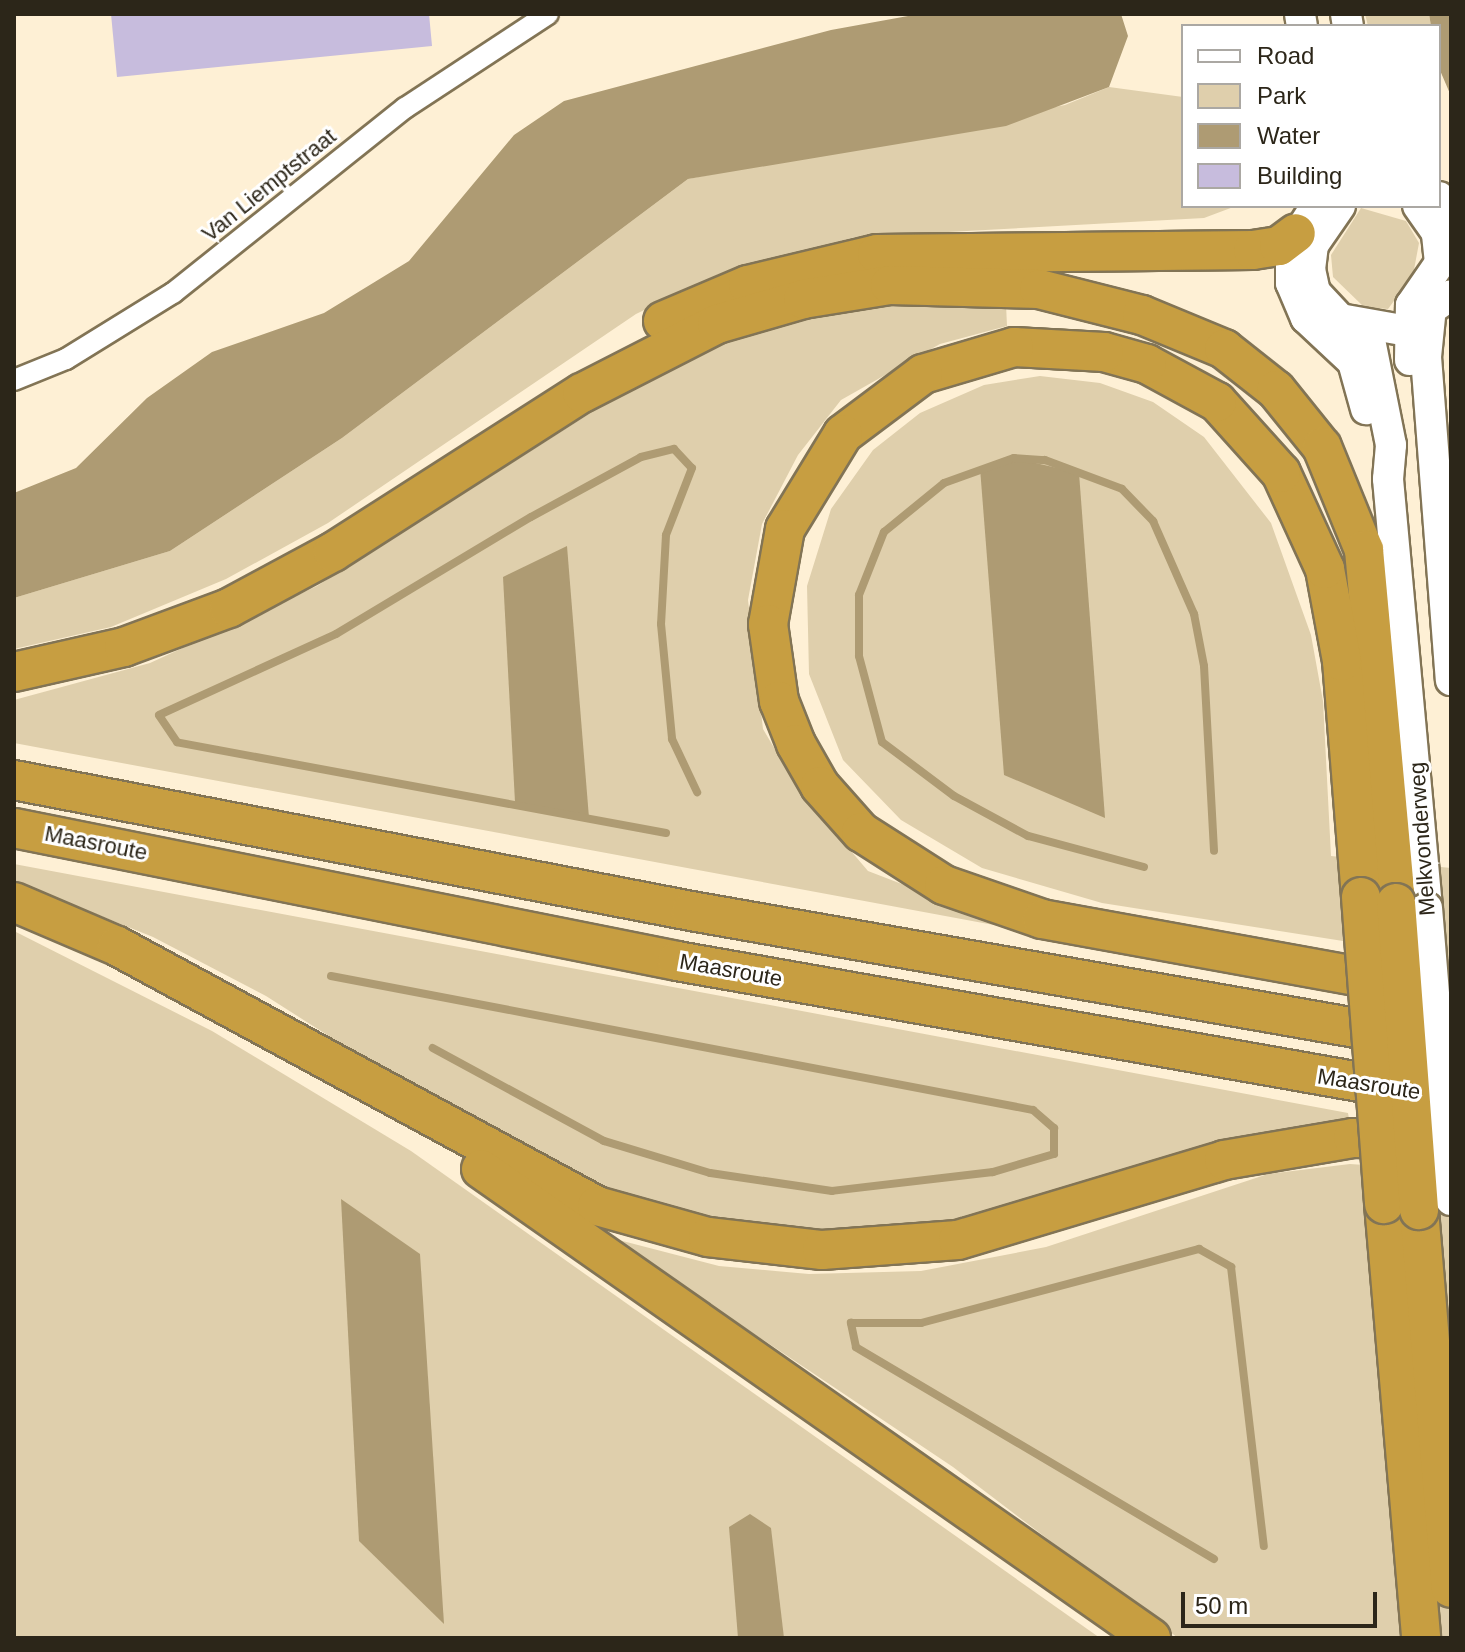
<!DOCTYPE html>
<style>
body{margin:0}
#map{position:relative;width:1465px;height:1652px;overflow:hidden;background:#fef0d5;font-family:Helvetica,sans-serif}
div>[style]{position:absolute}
.green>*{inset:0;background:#dfcfac}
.water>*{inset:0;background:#ae9b73}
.stream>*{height:8px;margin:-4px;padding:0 4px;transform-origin:4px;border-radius:4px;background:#ae9b73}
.building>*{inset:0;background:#c7bcdd}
.roads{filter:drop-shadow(2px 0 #827455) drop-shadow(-2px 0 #827455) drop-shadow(0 2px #827455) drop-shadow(0 -2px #827455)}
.street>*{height:20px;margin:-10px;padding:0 10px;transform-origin:10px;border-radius:10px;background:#fff}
.secondary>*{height:30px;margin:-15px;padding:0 15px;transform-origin:15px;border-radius:15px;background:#fff}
.highway>*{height:38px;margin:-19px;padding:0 19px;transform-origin:19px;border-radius:19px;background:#c79e41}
.bridges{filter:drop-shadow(2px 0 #827455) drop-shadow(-2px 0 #827455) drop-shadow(0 2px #827455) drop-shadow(0 -2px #827455)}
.secondary-bridge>*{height:30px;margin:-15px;padding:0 15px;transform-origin:15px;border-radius:15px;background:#fff}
.highway-bridge>*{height:38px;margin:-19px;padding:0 19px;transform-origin:19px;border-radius:19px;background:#c79e41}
span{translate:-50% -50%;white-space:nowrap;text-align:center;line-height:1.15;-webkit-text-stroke:6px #fff;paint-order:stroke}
.street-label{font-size:22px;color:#2c2619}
.frame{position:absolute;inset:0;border:16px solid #2c2619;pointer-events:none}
.legend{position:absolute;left:1181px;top:24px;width:260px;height:184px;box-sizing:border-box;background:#fff;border:2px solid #aba8a3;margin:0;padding:10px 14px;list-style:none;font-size:24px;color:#2c2619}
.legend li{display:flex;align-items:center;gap:16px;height:40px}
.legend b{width:40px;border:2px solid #aba8a3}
.scale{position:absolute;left:1181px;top:1592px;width:196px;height:36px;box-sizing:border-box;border:4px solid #2c2619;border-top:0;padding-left:10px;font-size:24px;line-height:28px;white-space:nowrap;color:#2c2619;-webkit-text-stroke:6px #fff;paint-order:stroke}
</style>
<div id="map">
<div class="green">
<i style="clip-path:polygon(1365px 14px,1429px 14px,1431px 26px,1368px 26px)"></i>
<i style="clip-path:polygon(1109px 87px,1183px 97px,1183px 206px,1236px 206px,1204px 218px,855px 237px,719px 274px,636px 314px,328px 523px,226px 579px,111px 627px,14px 649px,14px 598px,170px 551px,342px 438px,688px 179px,1065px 105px)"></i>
<i style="clip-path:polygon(1361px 208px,1406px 221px,1419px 243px,1413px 275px,1388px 309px,1364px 307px,1333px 277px,1331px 255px)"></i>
<i style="clip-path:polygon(841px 303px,1006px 304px,1007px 326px,940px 344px,841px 400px,798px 455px,762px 524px,748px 600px,763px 729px,799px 790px,868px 871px,1021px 930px,14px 743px,14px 700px,150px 663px,317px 586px,687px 352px)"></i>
<i style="clip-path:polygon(1040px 376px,1100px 383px,1153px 402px,1204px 437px,1271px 523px,1311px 635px,1323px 701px,1331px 856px,1451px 868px,1451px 958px,1102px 903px,982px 868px,901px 820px,843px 760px,809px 674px,807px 586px,831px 509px,873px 450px,920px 413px,984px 385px)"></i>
<i style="clip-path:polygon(14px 864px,1348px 1113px,1351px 1130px,992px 1220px,859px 1237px,686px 1219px,583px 1185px,448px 1112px,266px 996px,153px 937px,14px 881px)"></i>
<i style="clip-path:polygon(14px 931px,212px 1031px,411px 1151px,1100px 1638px,14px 1638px)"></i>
<i style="clip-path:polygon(1350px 1164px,1451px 1171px,1451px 1638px,1178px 1638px,953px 1467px,611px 1238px,719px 1266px,809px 1274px,921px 1271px,1046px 1247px,1268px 1174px)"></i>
</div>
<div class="water">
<i style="clip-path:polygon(919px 14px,1121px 14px,1128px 36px,1109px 87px,1006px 126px,688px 179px,342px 438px,170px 551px,14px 598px,14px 493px,76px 468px,147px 398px,212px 352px,324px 313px,409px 261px,514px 135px,564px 101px,831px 30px)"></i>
<i style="clip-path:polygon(1429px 14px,1451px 14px,1451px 96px,1439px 68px,1439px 26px,1431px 26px)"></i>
<i style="clip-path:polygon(1014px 458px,1079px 473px,1105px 818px,1004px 775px,980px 468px)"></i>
<i style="clip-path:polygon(567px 546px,589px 818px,515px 802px,503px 577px)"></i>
<i style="clip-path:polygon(341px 1199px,420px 1254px,444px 1624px,359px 1541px)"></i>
<i style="clip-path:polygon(750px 1514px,771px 1528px,784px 1638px,738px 1638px,729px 1527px)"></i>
</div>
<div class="stream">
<i style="left:666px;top:833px;width:497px;rotate:-169.5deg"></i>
<i style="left:177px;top:742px;width:32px;rotate:-124deg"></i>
<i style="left:159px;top:715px;width:195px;rotate:-24.6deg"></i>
<i style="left:336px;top:634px;width:227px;rotate:-31deg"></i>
<i style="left:531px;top:517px;width:125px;rotate:-28.6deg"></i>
<i style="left:641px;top:457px;width:34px;rotate:-14deg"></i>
<i style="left:674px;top:449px;width:26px;rotate:47deg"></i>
<i style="left:692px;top:468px;width:72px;rotate:111.2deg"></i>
<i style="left:666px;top:535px;width:89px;rotate:93.2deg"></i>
<i style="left:661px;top:624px;width:116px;rotate:84.5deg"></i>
<i style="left:672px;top:739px;width:59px;rotate:64.7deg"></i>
<i style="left:1144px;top:867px;width:120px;rotate:-165deg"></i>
<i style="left:1028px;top:836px;width:84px;rotate:-151.6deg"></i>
<i style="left:954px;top:796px;width:90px;rotate:-143.1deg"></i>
<i style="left:882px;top:742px;width:89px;rotate:-105deg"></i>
<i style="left:859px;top:656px;width:61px;rotate:-90deg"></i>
<i style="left:859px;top:595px;width:68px;rotate:-68.4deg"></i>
<i style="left:884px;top:532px;width:77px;rotate:-39.2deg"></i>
<i style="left:944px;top:483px;width:74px;rotate:-19.7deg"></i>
<i style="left:1014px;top:458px;width:31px;rotate:4deg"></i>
<i style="left:1045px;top:460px;width:82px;rotate:20.6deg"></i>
<i style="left:1122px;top:489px;width:45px;rotate:45.9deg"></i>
<i style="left:1153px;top:521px;width:102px;rotate:66.2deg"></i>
<i style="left:1194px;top:614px;width:53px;rotate:79.1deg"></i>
<i style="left:1204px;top:666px;width:185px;rotate:86.9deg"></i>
<i style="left:331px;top:976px;width:715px;rotate:10.81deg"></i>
<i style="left:1033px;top:1110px;width:28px;rotate:41deg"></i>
<i style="left:1054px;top:1128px;width:26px;rotate:90deg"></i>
<i style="left:1054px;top:1154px;width:64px;rotate:163.6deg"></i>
<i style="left:993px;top:1172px;width:162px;rotate:173.3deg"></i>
<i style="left:832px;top:1191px;width:123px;rotate:-171.6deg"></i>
<i style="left:710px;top:1173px;width:111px;rotate:-163.2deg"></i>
<i style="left:604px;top:1141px;width:195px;rotate:-151.5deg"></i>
<i style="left:1214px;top:1559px;width:416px;rotate:-149.4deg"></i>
<i style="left:856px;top:1347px;width:25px;rotate:-102deg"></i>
<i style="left:851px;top:1323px;width:70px"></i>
<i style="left:921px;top:1323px;width:288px;rotate:-14.9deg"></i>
<i style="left:1199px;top:1249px;width:37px;rotate:29deg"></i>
<i style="left:1231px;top:1267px;width:281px;rotate:83.3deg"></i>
</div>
<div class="building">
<i style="clip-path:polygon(111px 14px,429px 14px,432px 46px,117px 77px)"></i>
</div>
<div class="roads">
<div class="street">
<i style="left:14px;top:380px;width:56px;rotate:-22deg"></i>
<i style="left:66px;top:359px;width:126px;rotate:-31.7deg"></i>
<i style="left:173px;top:293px;width:297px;rotate:-38.6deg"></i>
<i style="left:405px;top:108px;width:171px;rotate:-33.3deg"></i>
</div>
<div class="secondary">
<i style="left:1300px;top:14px;width:12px;rotate:81deg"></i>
<i style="left:1346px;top:14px;width:12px;rotate:81deg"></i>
<i style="left:1439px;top:197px;width:18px;rotate:47deg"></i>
<i style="left:1316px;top:206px;width:46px;rotate:122.7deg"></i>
<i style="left:1291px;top:245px;width:38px;rotate:90deg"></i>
<i style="left:1291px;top:283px;width:38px;rotate:67deg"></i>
<i style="left:1306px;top:318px;width:64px;rotate:43.1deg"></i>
<i style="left:1353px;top:362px;width:49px;rotate:74.5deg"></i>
<i style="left:1340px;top:206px;width:47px;rotate:124.7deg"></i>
<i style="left:1313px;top:245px;width:24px;rotate:97deg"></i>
<i style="left:1310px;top:269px;width:24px;rotate:78deg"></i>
<i style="left:1315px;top:292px;width:37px;rotate:47deg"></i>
<i style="left:1340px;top:319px;width:63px;rotate:10.1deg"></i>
<i style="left:1402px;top:330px;width:60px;rotate:-35.5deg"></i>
<i style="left:1430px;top:317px;width:40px;rotate:95.7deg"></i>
<i style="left:1426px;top:357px;width:324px;rotate:85.6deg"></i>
<i style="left:1354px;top:325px;width:22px;rotate:43deg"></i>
<i style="left:1370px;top:340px;width:107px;rotate:78.7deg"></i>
<i style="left:1391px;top:445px;width:34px;rotate:95deg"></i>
<i style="left:1388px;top:479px;width:431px;rotate:84.8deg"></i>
<i style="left:1410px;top:360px;width:55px;rotate:-89deg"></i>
<i style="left:1411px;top:305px;width:51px;rotate:-55.4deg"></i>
<i style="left:1440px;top:263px;width:30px;rotate:-96deg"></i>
<i style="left:1437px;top:233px;width:33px;rotate:-125deg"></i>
</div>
<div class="highway">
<i style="left:663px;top:321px;width:92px;rotate:-23deg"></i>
<i style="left:748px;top:285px;width:133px;rotate:-13.5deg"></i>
<i style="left:877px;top:254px;width:376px;rotate:-0.6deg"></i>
<i style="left:1253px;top:250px;width:26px;rotate:-9deg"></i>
<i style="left:1279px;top:246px;width:21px;rotate:-37deg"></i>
<i style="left:14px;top:672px;width:113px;rotate:-12.8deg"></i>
<i style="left:124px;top:647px;width:112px;rotate:-20.4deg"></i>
<i style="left:229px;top:608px;width:118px;rotate:-28.3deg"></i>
<i style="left:333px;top:552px;width:295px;rotate:-32.6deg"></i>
<i style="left:582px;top:393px;width:152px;rotate:-27.1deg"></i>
<i style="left:717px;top:324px;width:90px;rotate:-16.2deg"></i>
<i style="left:803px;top:299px;width:88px;rotate:-9.1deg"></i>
<i style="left:890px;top:285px;width:149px;rotate:1.5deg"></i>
<i style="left:1039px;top:289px;width:106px;rotate:14.2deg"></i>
<i style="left:1142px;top:315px;width:89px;rotate:22.5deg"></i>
<i style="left:1224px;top:349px;width:66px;rotate:38.3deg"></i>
<i style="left:1276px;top:390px;width:73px;rotate:51.1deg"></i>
<i style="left:1322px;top:447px;width:111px;rotate:67.8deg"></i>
<i style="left:1364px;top:550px;width:354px;rotate:84.8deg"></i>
<i style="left:14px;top:780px;width:690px;rotate:10.95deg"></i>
<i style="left:691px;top:911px;width:721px;rotate:9.98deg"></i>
<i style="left:14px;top:828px;width:676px;rotate:11.34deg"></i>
<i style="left:677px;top:961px;width:739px;rotate:10.05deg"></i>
<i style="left:1361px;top:897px;width:237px;rotate:-94.6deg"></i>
<i style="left:1342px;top:661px;width:94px;rotate:-100.5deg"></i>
<i style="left:1325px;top:569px;width:106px;rotate:-114.6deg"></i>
<i style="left:1281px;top:473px;width:96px;rotate:-132deg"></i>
<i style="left:1217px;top:402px;width:80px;rotate:-151.5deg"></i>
<i style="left:1147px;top:364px;width:45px;rotate:-164.4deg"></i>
<i style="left:1104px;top:352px;width:90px;rotate:-176.8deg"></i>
<i style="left:1014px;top:347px;width:95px;rotate:163.5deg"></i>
<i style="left:923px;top:374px;width:100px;rotate:143.1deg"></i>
<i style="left:843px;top:434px;width:111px;rotate:121.4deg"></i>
<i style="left:785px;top:529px;width:97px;rotate:100.1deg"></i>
<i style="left:768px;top:624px;width:78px;rotate:81.9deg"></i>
<i style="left:779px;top:701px;width:46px;rotate:68.4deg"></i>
<i style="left:796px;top:744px;width:48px;rotate:60.3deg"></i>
<i style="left:820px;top:786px;width:62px;rotate:48.3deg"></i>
<i style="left:861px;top:832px;width:98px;rotate:32.6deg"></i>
<i style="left:944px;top:885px;width:104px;rotate:19.1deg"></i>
<i style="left:1042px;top:919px;width:416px;rotate:10.3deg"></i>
<i style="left:14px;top:902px;width:112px;rotate:23.1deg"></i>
<i style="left:117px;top:946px;width:546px;rotate:28.44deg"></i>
<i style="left:597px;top:1206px;width:115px;rotate:15.6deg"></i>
<i style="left:708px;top:1237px;width:115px;rotate:6.5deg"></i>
<i style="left:822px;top:1250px;width:136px;rotate:-4.2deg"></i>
<i style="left:958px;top:1240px;width:278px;rotate:-16.7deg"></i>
<i style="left:1224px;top:1160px;width:131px;rotate:-9.7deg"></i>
<i style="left:1353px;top:1138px;width:59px;rotate:1deg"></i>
<i style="left:481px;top:1169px;width:818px;rotate:34.99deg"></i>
<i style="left:1384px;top:1204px;width:436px;rotate:85.1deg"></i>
<i style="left:1419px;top:1210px;width:379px;rotate:85.2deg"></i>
</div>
</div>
<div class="bridges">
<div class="secondary-bridge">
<i style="left:1427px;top:908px;width:293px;rotate:85.3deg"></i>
</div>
<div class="highway-bridge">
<i style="left:1361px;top:897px;width:308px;rotate:85.7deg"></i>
<i style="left:1396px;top:903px;width:308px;rotate:85.7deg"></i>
</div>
</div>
<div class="street-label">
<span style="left:269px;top:185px;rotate:-39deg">Van Liemptstraat</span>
<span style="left:1422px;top:839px;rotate:-94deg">Melkvonderweg</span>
<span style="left:96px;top:843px;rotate:11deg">Maasroute</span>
<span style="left:731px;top:970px;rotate:10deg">Maasroute</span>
<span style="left:1369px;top:1084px;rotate:9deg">Maasroute</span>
</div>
<div class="frame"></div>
<ul class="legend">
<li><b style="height:10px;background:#fff"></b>Road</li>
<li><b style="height:22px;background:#dfcfac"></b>Park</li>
<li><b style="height:22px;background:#ae9b73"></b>Water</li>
<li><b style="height:22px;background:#c7bcdd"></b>Building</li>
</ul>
<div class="scale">50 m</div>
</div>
